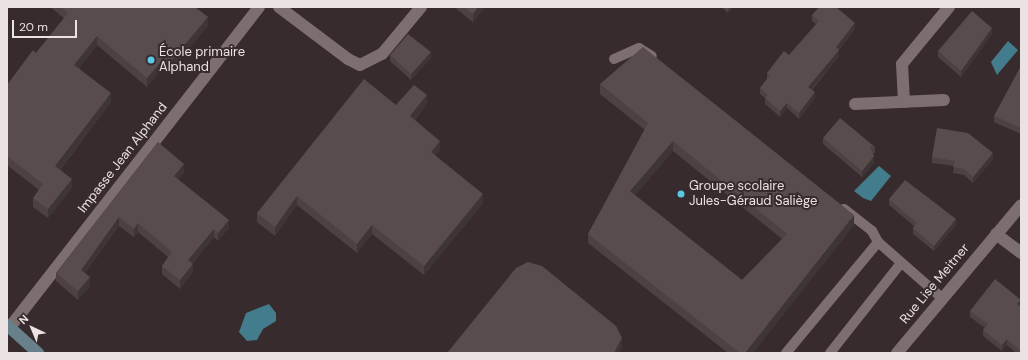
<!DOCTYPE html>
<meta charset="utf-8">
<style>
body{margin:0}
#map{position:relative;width:1028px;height:360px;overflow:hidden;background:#372b2d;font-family:"DM Sans",sans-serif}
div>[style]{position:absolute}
.water>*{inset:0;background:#437c8d}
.lane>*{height:10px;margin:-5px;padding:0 5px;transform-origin:5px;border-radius:5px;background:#7d6f70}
.street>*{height:12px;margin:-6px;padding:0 6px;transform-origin:6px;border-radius:6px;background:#7d6f70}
.secondary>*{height:12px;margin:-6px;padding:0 6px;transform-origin:6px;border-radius:6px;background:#68808a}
.wall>*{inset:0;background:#4d4142}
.shaded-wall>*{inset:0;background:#3e3536}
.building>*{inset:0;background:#594c4d}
.dots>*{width:11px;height:11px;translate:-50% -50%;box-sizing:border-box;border:2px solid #372b2d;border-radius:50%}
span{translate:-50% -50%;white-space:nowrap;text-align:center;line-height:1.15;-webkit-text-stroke:4px #372b2d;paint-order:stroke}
.poi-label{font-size:13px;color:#eae2e3}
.left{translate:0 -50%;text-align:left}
.street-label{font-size:13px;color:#eae2e3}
.frame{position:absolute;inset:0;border:8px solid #eae2e3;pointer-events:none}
.north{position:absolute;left:12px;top:308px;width:40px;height:40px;-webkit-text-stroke:3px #372b2d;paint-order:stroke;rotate:316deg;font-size:11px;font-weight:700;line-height:16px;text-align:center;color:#eae2e3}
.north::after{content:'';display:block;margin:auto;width:14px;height:18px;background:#eae2e3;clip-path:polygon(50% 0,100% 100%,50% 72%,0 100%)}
.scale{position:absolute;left:12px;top:20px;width:65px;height:18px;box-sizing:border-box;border:2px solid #eae2e3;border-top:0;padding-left:5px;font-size:12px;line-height:14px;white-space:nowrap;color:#eae2e3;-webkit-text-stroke:3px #372b2d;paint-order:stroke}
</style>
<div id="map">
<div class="water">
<i style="clip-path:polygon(1008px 41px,1018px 50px,997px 75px,991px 62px)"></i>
<i style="clip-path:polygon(879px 166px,891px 176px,871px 201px,863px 198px,854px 191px)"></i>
<i style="clip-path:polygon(269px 304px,276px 313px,276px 321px,263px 329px,257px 340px,247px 341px,239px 332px,246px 313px)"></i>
</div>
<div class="lane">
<i style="left:614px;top:59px;width:27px;rotate:-24deg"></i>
<i style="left:639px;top:48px;width:15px;rotate:32deg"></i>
<i style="left:844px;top:209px;width:36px;rotate:38deg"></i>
<i style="left:872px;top:231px;width:13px;rotate:61deg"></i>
<i style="left:786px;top:353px;width:144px;rotate:-50.3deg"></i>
<i style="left:878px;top:242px;width:85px;rotate:41.2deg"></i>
<i style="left:830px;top:353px;width:115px;rotate:-51.7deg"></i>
</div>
<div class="street">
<i style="left:279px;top:7px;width:86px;rotate:37deg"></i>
<i style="left:348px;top:59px;width:13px;rotate:27deg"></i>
<i style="left:360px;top:65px;width:25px;rotate:-27deg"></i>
<i style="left:382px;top:54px;width:61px;rotate:-50.3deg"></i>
<i style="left:904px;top:102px;width:38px;rotate:-93deg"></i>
<i style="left:902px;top:64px;width:74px;rotate:-50.5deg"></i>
<i style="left:855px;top:104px;width:89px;rotate:-2.6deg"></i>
<i style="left:996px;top:234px;width:31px;rotate:37deg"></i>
<i style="left:10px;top:327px;width:405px;rotate:-52.1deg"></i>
<i style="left:897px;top:353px;width:193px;rotate:-50deg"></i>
</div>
<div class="secondary">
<i style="left:7px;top:325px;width:42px;rotate:42.1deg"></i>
</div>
<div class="wall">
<i style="clip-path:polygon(50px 7px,195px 7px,208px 26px,170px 71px,164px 67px,147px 87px,97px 45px,79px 68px,111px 102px,60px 170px,72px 188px,48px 218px,33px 207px,33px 198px,39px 190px,7px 165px,7px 85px,36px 53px,64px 18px)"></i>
<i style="clip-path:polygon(454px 7px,485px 7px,473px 22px)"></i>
<i style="clip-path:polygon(721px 7px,733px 7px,728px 13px)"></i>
<i style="clip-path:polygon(812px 15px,855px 29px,839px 50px,839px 56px,812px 90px,815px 98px,799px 119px,787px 108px,780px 117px,765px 104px,765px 98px,760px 94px,760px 88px,767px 79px,767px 73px,789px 55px,816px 24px,812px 21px)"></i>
<i style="clip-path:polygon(992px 34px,961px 77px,938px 57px,938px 51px)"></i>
<i style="clip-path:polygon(390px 55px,431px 58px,411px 80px,390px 61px)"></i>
<i style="clip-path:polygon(1021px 66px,1021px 134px,994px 122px,994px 116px)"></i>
<i style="clip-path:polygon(evenodd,600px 84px,854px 225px,753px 353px,728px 353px,588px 243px,588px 234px,645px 130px,600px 94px,600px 84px,673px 151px,782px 239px,742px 280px,635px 195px,673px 151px)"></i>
<i style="clip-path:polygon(427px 104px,415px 120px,440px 149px,435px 156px,483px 203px,424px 275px,372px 234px,357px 253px,297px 205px,275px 236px,257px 222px,257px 213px)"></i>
<i style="clip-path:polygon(823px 138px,875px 147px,875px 153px,872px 153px,874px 163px,862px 177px,823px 144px)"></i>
<i style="clip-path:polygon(158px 142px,184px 172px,178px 179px,229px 228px,218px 241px,214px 237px,192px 264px,193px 272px,180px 289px,162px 274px,162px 266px,168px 257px,138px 232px,134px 237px,119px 226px,85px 273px,90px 286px,78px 300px,56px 281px,56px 273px)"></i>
<i style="clip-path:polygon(932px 157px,993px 159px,973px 183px,964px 175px,953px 173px,954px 166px,932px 163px)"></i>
<i style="clip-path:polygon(889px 199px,956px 225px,934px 251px,913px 234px,913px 228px,914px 226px,889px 205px)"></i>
<i style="clip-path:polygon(1020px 306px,1021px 307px,1021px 353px,1016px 353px,1007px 345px,1002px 351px,983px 336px,983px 330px,985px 328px,970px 317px,970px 311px,1021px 306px)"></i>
</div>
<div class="shaded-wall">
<i style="clip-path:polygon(478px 7px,485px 7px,473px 22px,473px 14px)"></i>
<i style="clip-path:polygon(730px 7px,733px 7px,728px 13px,728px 10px)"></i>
<i style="clip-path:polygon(208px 17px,208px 26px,170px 71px,170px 62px)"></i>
<i style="clip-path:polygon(855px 23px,855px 29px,836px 53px,836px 47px)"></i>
<i style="clip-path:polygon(992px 28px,992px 34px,961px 77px,961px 71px)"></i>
<i style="clip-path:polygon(97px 36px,97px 45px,74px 74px,74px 65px)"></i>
<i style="clip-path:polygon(839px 50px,839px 56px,808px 93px,808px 87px)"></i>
<i style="clip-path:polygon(431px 52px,431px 58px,411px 80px,411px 74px)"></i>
<i style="clip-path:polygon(164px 58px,164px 67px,147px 87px,147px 78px)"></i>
<i style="clip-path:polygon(815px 92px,815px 98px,799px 119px,799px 113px)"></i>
<i style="clip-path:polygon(111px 93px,111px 102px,55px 175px,55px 166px)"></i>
<i style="clip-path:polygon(427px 95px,427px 104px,410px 125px,410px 116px)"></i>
<i style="clip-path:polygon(787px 103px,787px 108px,780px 117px,780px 111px)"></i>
<i style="clip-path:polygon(440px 141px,440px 149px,431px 161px,431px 152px)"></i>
<i style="clip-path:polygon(673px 141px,673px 151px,630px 201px,630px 191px)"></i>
<i style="clip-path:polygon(993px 153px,993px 159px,973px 183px,973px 177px)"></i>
<i style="clip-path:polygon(874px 156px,874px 163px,862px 177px,862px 171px)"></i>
<i style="clip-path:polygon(184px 164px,184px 172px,174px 184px,174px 176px)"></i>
<i style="clip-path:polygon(72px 179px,72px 188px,48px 218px,48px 209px)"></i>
<i style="clip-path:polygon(483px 194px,483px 203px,424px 275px,424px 266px)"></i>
<i style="clip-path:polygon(297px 196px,297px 205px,275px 236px,275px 227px)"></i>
<i style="clip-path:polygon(854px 215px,854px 225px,753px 353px,745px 353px)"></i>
<i style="clip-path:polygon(119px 217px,119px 226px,81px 278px,81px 270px)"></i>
<i style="clip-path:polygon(956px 219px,956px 225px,934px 251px,934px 246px)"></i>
<i style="clip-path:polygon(229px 220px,229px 228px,218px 241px,218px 233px)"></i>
<i style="clip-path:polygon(138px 223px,138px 232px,134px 237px,134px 229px)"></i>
<i style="clip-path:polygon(372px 225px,372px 234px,357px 253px,357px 244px)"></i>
<i style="clip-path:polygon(214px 229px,214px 237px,188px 268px,188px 260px)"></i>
<i style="clip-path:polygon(193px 264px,193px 272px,180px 289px,180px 280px)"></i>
<i style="clip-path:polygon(90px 277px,90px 286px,78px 300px,78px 291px)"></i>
<i style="clip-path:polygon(1021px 300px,1021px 306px,1017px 310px,1017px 304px)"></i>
<i style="clip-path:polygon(622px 338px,622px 348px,619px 353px,614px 353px)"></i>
<i style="clip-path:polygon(1007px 339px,1007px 345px,1002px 351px,1002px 345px)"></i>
</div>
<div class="building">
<i style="clip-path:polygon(61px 7px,195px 7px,208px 17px,170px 62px,164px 58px,147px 78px,97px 36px,74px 65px,111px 93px,55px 166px,72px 179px,48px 209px,33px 198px,43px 184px,7px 156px,7px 85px,33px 50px,36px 53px,68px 13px)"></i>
<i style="clip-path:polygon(464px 7px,478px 7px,473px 14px)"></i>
<i style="clip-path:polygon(725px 7px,730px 7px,728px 10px)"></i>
<i style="clip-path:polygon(819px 7px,836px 7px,855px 23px,836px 47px,839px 50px,808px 87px,815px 92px,799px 113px,787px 103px,780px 111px,765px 98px,768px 95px,760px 88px,770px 75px,767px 73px,784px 51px,789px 55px,819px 21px,812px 15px)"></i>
<i style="clip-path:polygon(972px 11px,992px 28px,961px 71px,938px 51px)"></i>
<i style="clip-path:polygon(408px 34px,431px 52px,411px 74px,390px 55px)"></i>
<i style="clip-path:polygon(evenodd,643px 47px,854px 215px,745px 353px,740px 353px,588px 234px,648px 123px,600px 84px,643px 47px,673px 141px,787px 234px,742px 280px,630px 191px,673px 141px)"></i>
<i style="clip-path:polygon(1021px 66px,1021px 128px,994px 116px)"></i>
<i style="clip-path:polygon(364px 79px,396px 105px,414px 85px,427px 95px,410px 116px,440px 141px,431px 152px,483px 194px,424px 266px,372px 225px,357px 244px,297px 196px,275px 227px,257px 213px)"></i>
<i style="clip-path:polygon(840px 118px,875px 147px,870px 146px,874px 156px,862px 171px,823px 138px)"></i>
<i style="clip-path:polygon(937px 128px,968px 133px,993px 153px,973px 177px,964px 169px,953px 167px,955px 161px,932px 157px)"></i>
<i style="clip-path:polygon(158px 142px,184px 164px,174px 176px,229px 220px,218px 233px,214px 229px,188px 260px,193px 264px,180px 280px,162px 266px,172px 252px,138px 223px,134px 229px,119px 217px,81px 270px,90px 277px,78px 291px,56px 273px)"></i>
<i style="clip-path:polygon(905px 180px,956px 219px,934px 246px,913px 228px,917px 223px,889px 199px)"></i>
<i style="clip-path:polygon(528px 262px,542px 266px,616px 326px,622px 338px,614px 353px,447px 353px,516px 268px)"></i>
<i style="clip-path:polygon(995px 279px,1021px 300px,1017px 304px,1021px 307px,1021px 351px,1007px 339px,1002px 345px,983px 330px,988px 324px,970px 311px)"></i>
</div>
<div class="dots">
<i style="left:151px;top:60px;background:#5bc8e7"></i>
<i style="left:681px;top:194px;background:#5bc8e7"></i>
</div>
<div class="poi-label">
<span class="left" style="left:159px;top:60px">École primaire<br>Alphand</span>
<span class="left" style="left:689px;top:194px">Groupe scolaire<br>Jules-Géraud Saliège</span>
</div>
<div class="street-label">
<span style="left:123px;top:158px;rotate:-52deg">Impasse Jean Alphand</span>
<span style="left:935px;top:284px;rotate:-50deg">Rue Lise Meitner</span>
</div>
<div class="frame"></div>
<div class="north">N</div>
<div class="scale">20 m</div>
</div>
